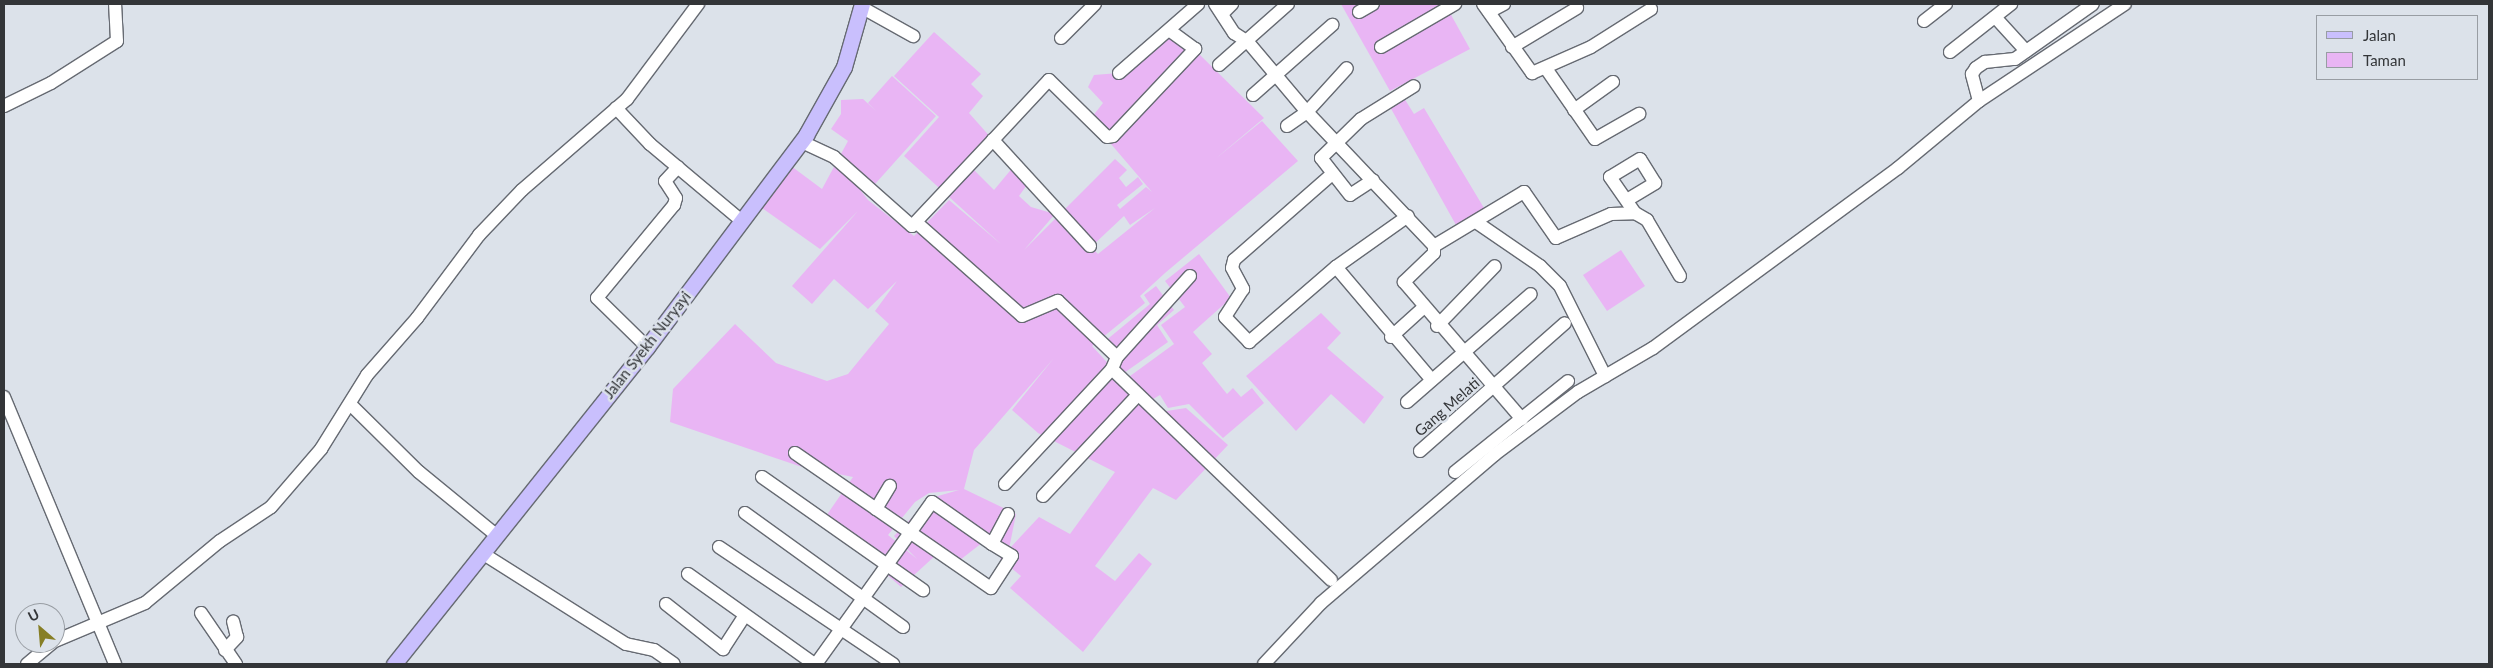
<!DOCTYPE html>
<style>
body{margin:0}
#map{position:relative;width:2493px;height:668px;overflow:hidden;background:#dce2ea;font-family:Lato,sans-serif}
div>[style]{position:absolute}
.green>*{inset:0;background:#e9b5f4}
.roads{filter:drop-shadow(1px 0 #666a72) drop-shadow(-1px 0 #666a72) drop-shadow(0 1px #666a72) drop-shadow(0 -1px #666a72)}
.minor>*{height:12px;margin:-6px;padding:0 6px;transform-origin:6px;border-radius:6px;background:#fff}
.major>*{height:15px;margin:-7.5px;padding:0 7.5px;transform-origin:7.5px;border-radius:7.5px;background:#c9bffd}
span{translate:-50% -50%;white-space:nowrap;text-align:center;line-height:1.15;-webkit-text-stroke:5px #dce2ea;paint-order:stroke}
.street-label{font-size:15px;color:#333538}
.frame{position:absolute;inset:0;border:5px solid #333538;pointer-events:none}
.legend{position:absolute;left:2316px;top:15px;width:162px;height:65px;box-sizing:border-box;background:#dce2ea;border:1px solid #989da3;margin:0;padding:6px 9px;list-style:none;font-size:15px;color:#333538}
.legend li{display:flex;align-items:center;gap:10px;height:25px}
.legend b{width:25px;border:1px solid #989da3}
.north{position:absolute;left:15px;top:603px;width:50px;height:50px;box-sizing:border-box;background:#dce2ea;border:1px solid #989da3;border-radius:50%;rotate:333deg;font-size:14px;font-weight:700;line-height:20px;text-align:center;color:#333538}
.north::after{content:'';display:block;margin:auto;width:18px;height:22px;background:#867e25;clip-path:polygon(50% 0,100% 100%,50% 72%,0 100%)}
</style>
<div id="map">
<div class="green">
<i style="clip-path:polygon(1341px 4px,1445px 4px,1470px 49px,1390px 91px)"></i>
<i style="clip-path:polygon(evenodd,934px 32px,981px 74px,971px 84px,983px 96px,969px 113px,993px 140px,972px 168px,994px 190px,1014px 166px,1029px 182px,1019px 196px,1031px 207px,1055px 214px,1024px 250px,1115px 159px,1127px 170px,1119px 178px,1126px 187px,1138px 177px,1143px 184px,1117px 205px,1120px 209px,1146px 187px,1152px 192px,1111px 144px,1198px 53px,1264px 118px,1214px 160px,1262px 121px,1298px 161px,1165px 273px,1140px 296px,1145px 303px,1092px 346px,1154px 413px,1186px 408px,1228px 445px,1176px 500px,1153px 488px,1095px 566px,1115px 581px,1139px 553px,1152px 564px,1083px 652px,1010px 588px,1021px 576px,1000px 559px,1008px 550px,987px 539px,951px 567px,937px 554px,901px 587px,824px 519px,853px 477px,799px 466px,670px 422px,673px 389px,735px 324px,776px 363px,827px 381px,848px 374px,889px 324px,875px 311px,897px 281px,868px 309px,834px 279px,812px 304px,792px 286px,858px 211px,820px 249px,759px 206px,791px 166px,822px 189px,848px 141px,831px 129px,841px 114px,841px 100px,863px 99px,876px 111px,868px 103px,892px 76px,936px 116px,867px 193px,854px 182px,868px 200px,914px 236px,949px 200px,1002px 245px,904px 156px,939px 117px,894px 76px,934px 32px,1155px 208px,1098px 254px,1091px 247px,1124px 216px,1130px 225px,1155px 208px,934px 32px,1054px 358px,1012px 410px,1038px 433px,1115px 472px,1070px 534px,1039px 517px,1009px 549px,1016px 514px,964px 489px,974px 450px,1054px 358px,934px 32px,959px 490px,931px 498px,894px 536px,917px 559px,888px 535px,915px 502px,929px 493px,959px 490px)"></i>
<i style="clip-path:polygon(1169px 34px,1194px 48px,1109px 135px,1092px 117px,1103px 103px,1088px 87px,1094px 75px,1119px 73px)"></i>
<i style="clip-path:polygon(1404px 98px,1414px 114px,1424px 108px,1484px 208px,1456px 225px,1389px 105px)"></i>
<i style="clip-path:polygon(1621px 250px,1645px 286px,1607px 311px,1583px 275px)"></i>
<i style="clip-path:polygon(1199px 254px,1231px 298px,1193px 332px,1212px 354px,1202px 363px,1227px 394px,1233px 388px,1241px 397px,1252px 388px,1264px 403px,1223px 438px,1189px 404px,1168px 408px,1160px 395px,1146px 403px,1126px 379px,1174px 344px,1161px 325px,1185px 307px,1165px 281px)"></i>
<i style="clip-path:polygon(1156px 286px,1174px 310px,1157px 325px,1168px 342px,1124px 373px,1098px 347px,1150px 304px,1144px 295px)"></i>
<i style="clip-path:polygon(1321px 313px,1341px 333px,1327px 348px,1384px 397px,1364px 424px,1331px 394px,1296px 431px,1246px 376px)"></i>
</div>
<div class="roads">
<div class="minor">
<i style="left:1215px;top:4px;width:35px;rotate:57deg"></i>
<i style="left:1234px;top:33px;width:17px;rotate:33deg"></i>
<i style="left:1248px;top:42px;width:92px;rotate:49.9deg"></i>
<i style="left:1307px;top:112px;width:185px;rotate:46.5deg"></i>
<i style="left:1434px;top:246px;width:7px;rotate:90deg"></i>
<i style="left:1434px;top:253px;width:42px;rotate:136deg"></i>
<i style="left:1404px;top:282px;width:181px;rotate:49.3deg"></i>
<i style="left:1483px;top:4px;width:85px;rotate:54.6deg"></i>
<i style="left:1532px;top:73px;width:64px;rotate:-23.8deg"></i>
<i style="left:1591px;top:47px;width:71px;rotate:-32.3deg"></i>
<i style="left:861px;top:7px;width:60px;rotate:29.1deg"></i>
<i style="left:1359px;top:12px;width:16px;rotate:-30deg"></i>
<i style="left:1489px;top:12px;width:17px;rotate:-28deg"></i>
<i style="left:1223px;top:13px;width:13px;rotate:-45deg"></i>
<i style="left:1995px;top:17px;width:46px;rotate:47.6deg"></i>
<i style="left:1924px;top:21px;width:28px;rotate:-38deg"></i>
<i style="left:1061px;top:38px;width:48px;rotate:-45deg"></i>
<i style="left:1381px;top:47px;width:86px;rotate:-30.2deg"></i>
<i style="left:1512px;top:47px;width:76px;rotate:-31deg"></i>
<i style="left:1950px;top:52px;width:78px;rotate:-38.2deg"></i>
<i style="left:1219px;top:65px;width:92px;rotate:-41.5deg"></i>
<i style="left:1547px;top:70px;width:84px;rotate:55.2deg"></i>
<i style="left:1595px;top:139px;width:51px;rotate:-29.6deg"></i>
<i style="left:1119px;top:73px;width:105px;rotate:-41.1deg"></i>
<i style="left:1253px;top:95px;width:106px;rotate:-41.5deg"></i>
<i style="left:1979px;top:101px;width:28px;rotate:-105deg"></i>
<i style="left:1972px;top:74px;width:7px;rotate:-56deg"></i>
<i style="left:1976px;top:68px;width:11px;rotate:-34deg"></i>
<i style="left:1985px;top:62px;width:30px;rotate:-6deg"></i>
<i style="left:2015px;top:59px;width:95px;rotate:-35.2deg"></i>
<i style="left:4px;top:106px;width:52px;rotate:-26.1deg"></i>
<i style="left:51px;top:83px;width:78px;rotate:-32.5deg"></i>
<i style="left:117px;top:41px;width:37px;rotate:-93deg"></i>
<i style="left:616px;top:108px;width:50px;rotate:46.6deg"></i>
<i style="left:650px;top:144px;width:121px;rotate:40deg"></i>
<i style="left:1574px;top:110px;width:48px;rotate:-35.7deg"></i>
<i style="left:1287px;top:126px;width:24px;rotate:-35deg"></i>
<i style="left:1307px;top:112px;width:59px;rotate:-47.7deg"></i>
<i style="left:802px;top:142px;width:35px;rotate:25deg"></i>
<i style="left:834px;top:157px;width:104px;rotate:41.5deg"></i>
<i style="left:912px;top:226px;width:118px;rotate:-46.7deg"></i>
<i style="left:1331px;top:175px;width:129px;rotate:138.8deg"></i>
<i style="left:1234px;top:260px;width:8px;rotate:104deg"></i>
<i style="left:1232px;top:268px;width:24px;rotate:62deg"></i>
<i style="left:1243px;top:289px;width:33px;rotate:123deg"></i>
<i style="left:1225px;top:317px;width:35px;rotate:46deg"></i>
<i style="left:1249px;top:342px;width:115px;rotate:-40.8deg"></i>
<i style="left:1336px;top:267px;width:88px;rotate:-35.3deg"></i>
<i style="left:1373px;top:180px;width:27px;rotate:147deg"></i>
<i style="left:1350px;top:195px;width:47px;rotate:-128.1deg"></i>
<i style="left:1321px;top:158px;width:56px;rotate:-44.3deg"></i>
<i style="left:1361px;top:119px;width:62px;rotate:-31.9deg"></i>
<i style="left:1627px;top:200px;width:33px;rotate:-31deg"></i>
<i style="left:1655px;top:183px;width:28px;rotate:-122deg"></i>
<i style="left:1640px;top:159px;width:35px;rotate:149deg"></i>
<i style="left:1610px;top:177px;width:44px;rotate:55.2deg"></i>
<i style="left:1476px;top:222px;width:78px;rotate:34.5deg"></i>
<i style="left:1540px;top:266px;width:28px;rotate:45deg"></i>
<i style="left:1560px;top:286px;width:101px;rotate:63.4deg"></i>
<i style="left:917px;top:223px;width:140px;rotate:41.5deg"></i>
<i style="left:1022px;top:316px;width:39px;rotate:-23deg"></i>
<i style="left:1058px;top:301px;width:81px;rotate:43.5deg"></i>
<i style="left:1090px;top:246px;width:144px;rotate:-132.5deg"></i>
<i style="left:993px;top:140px;width:82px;rotate:-47deg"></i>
<i style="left:1049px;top:80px;width:81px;rotate:44.5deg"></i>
<i style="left:1107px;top:137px;width:6px;rotate:-9deg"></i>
<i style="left:1113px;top:136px;width:120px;rotate:-46.7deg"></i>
<i style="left:1195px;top:49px;width:32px;rotate:-144deg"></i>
<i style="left:1434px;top:246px;width:105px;rotate:-31deg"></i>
<i style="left:1524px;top:192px;width:56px;rotate:55.2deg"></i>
<i style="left:1556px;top:238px;width:60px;rotate:-23.6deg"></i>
<i style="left:1611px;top:214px;width:24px;rotate:-2deg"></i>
<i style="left:1635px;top:213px;width:14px;rotate:30deg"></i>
<i style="left:1647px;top:220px;width:65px;rotate:59.5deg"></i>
<i style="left:1336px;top:267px;width:148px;rotate:49.7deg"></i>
<i style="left:1190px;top:276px;width:109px;rotate:132deg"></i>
<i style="left:1117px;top:357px;width:13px;rotate:113deg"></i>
<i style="left:1112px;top:369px;width:304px;rotate:43.9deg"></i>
<i style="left:1437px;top:326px;width:83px;rotate:-46deg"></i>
<i style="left:1391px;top:337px;width:43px;rotate:-42.2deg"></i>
<i style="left:647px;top:347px;width:70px;rotate:-135.6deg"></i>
<i style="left:597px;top:298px;width:121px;rotate:-50.4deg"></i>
<i style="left:674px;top:205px;width:7px;rotate:-74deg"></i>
<i style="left:676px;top:198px;width:20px;rotate:-123deg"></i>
<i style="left:665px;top:181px;width:19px;rotate:-47deg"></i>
<i style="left:4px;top:397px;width:289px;rotate:67.4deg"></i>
<i style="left:1407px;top:402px;width:164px;rotate:-41.1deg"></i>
<i style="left:351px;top:405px;width:95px;rotate:44.6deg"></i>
<i style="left:419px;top:472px;width:99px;rotate:39.3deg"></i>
<i style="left:1420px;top:451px;width:193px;rotate:-41.4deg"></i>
<i style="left:795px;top:453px;width:238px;rotate:34.6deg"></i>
<i style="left:991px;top:588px;width:38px;rotate:-57deg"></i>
<i style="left:1012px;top:556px;width:23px;rotate:-149deg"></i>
<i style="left:1455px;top:472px;width:145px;rotate:-38.8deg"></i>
<i style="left:762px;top:477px;width:197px;rotate:35.1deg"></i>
<i style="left:1005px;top:484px;width:157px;rotate:-47.1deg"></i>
<i style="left:1043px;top:496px;width:137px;rotate:-46.8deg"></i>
<i style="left:876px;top:509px;width:27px;rotate:-59deg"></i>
<i style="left:745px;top:513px;width:195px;rotate:35.8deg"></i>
<i style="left:719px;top:547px;width:210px;rotate:33.9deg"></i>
<i style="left:482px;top:553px;width:170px;rotate:32.3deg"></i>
<i style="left:626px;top:644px;width:29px;rotate:12deg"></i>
<i style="left:654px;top:650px;width:24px;rotate:35deg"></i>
<i style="left:688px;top:574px;width:155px;rotate:35.5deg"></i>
<i style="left:666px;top:604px;width:73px;rotate:38.3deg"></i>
<i style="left:723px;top:649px;width:40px;rotate:-57.1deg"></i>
<i style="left:201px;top:613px;width:62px;rotate:55.5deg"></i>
<i style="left:55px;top:641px;width:98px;rotate:-22.9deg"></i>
<i style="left:145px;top:603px;width:97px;rotate:-39.6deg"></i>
<i style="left:220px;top:541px;width:61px;rotate:-33.7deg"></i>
<i style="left:271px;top:507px;width:77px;rotate:-49.2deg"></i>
<i style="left:321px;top:449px;width:87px;rotate:-58.1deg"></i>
<i style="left:367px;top:375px;width:76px;rotate:-48.7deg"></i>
<i style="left:417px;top:318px;width:104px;rotate:-53.2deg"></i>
<i style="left:479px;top:235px;width:62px;rotate:-46.3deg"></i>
<i style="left:522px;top:190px;width:139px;rotate:-40.9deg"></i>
<i style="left:627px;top:99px;width:119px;rotate:-53.2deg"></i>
<i style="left:225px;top:650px;width:18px;rotate:-47deg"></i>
<i style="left:237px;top:637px;width:16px;rotate:-104deg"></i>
<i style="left:27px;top:664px;width:33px;rotate:-40deg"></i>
<i style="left:816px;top:664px;width:199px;rotate:-54.4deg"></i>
<i style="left:932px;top:502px;width:73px;rotate:35deg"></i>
<i style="left:992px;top:544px;width:34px;rotate:-62deg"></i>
<i style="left:1264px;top:664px;width:83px;rotate:-46.9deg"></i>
<i style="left:1321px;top:603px;width:228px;rotate:-40.5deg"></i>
<i style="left:1494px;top:455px;width:105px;rotate:-36.9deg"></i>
<i style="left:1578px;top:392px;width:87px;rotate:-30.4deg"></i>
<i style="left:1653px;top:348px;width:304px;rotate:-36.3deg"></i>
<i style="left:1898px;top:168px;width:105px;rotate:-39.6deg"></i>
<i style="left:1979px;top:101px;width:175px;rotate:-33.6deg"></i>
</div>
<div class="major">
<i style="left:394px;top:664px;width:406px;rotate:-51.4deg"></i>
<i style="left:647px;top:347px;width:265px;rotate:-53.1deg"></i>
<i style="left:806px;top:135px;width:78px;rotate:-60.8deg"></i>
<i style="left:844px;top:67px;width:66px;rotate:-74.1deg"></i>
</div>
</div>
<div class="street-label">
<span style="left:647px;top:345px;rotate:-52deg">Jalan Syekh Nuryayi</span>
<span style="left:1447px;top:407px;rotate:-41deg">Gang Melati</span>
</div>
<div class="frame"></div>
<ul class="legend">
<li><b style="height:6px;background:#c9bffd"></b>Jalan</li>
<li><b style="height:14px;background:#e9b5f4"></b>Taman</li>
</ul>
<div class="north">U</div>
</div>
